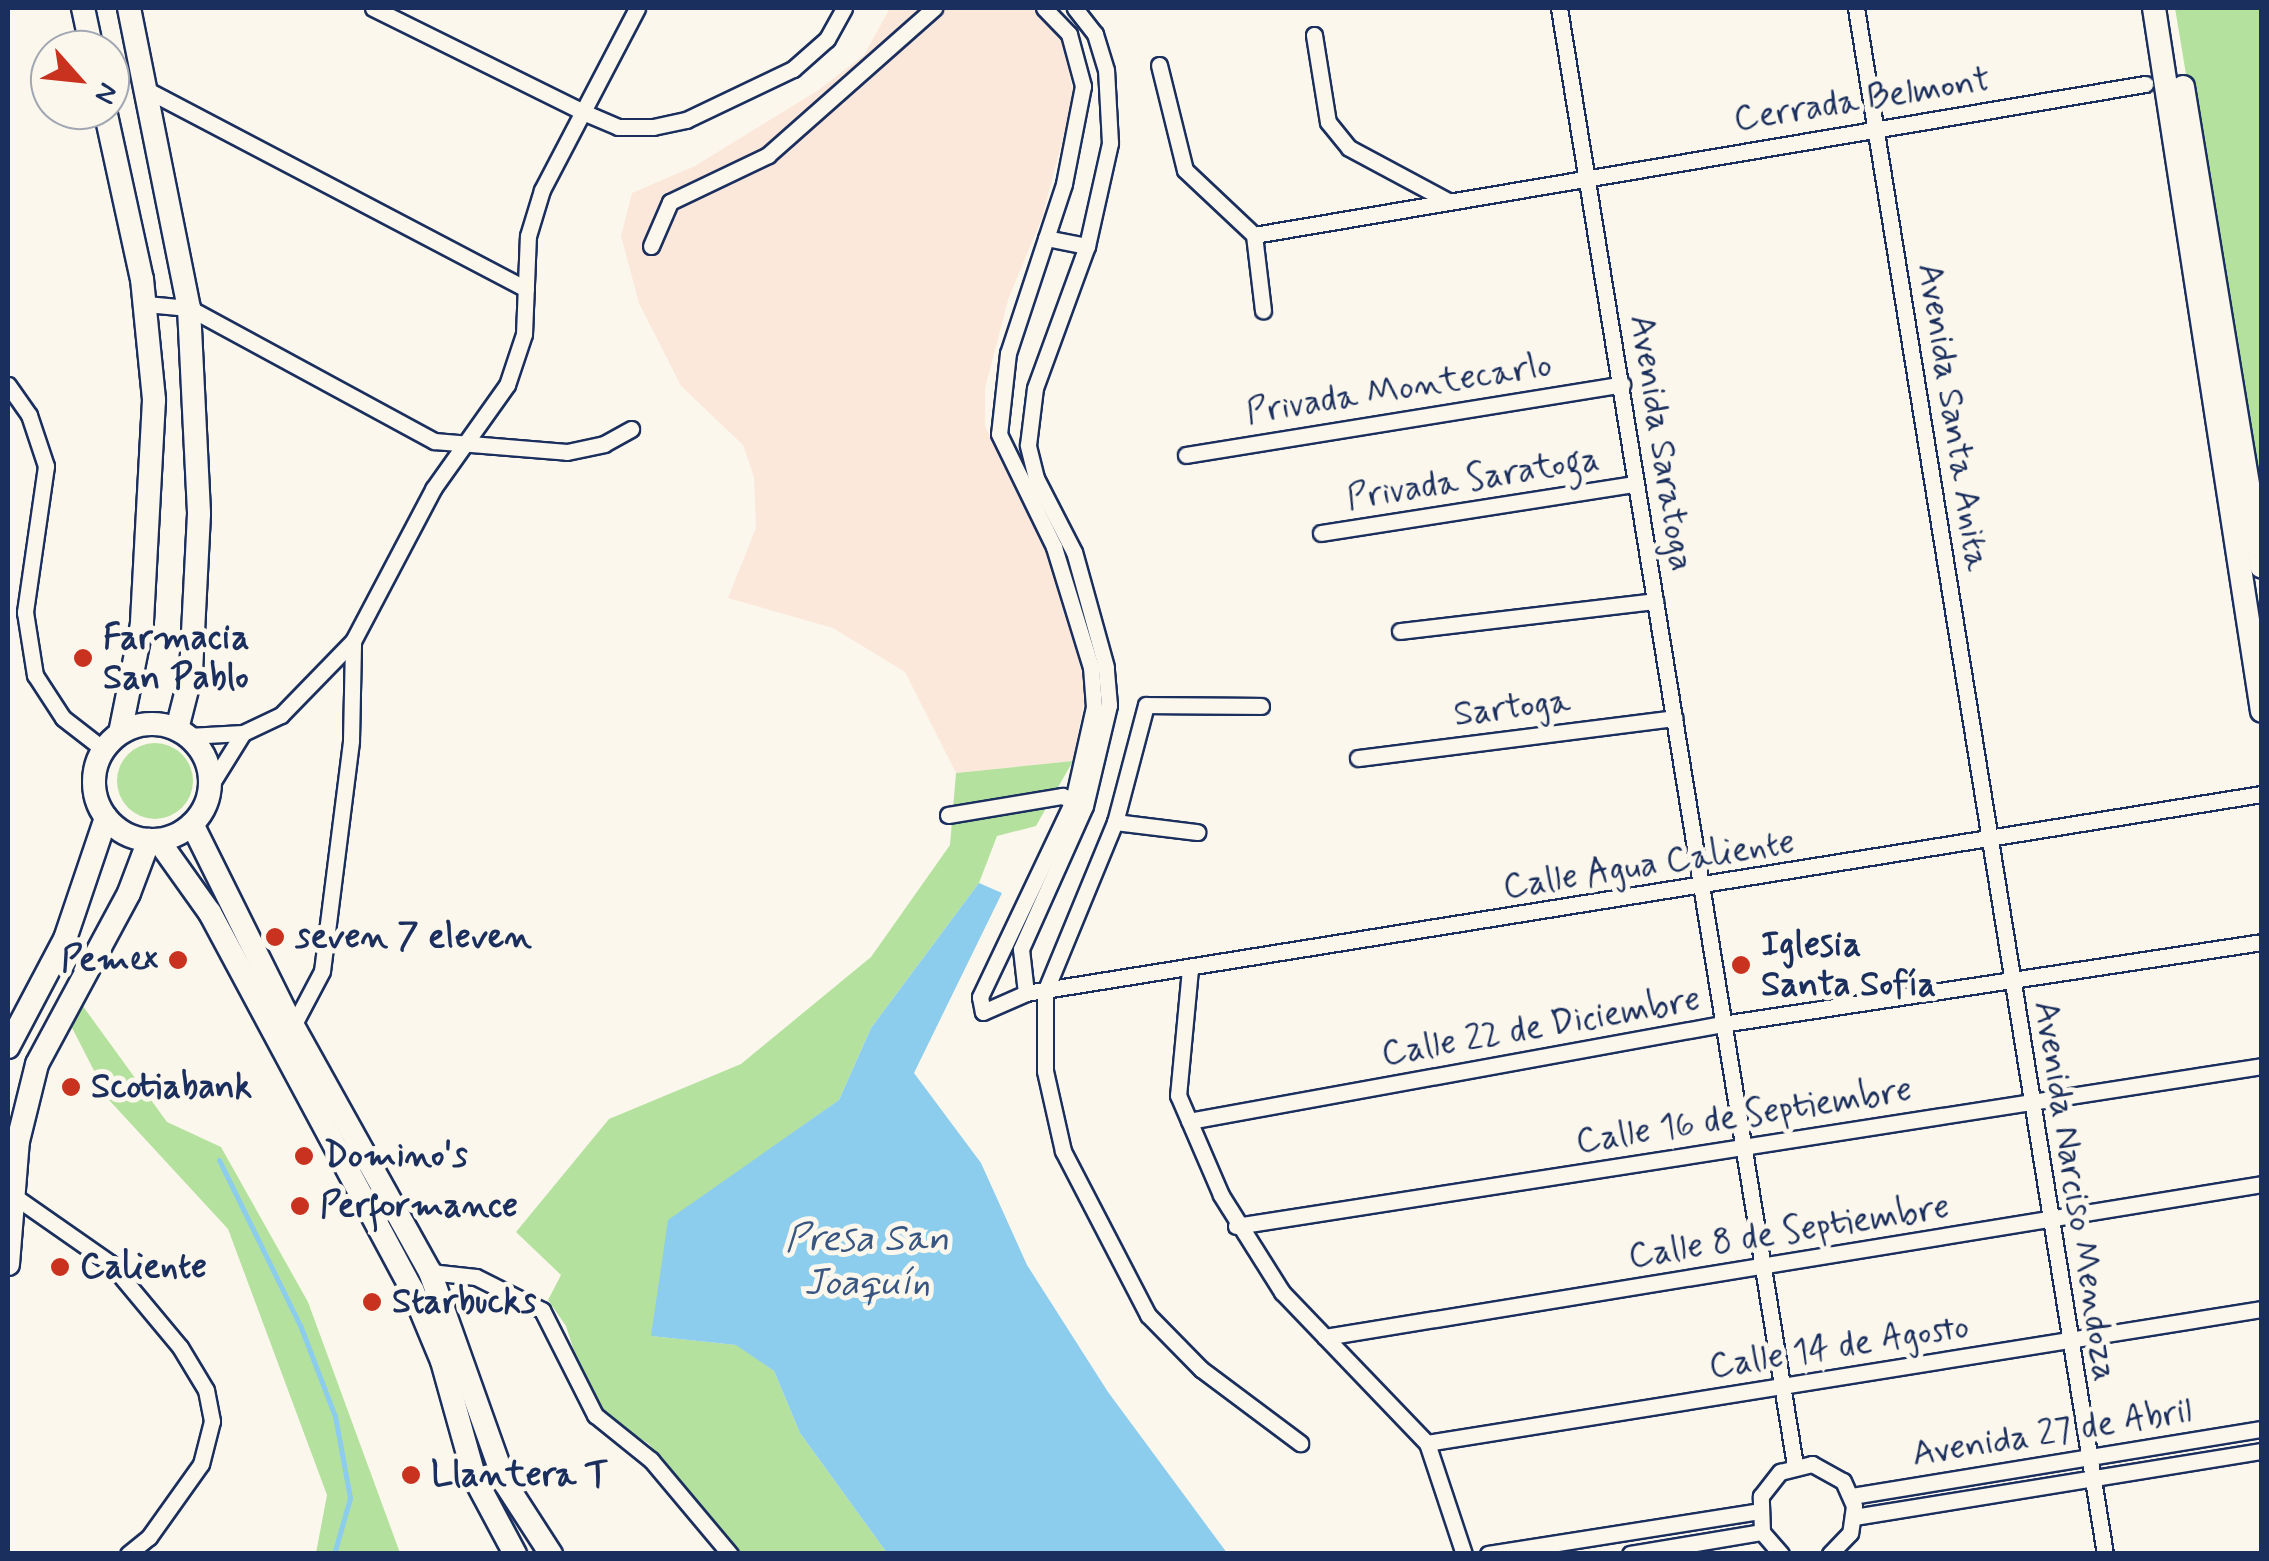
<!DOCTYPE html>
<meta charset="utf-8">
<style>
body{margin:0}
#map{position:relative;width:2269px;height:1561px;overflow:hidden;background:#fbf7ec;font-family:Mynerve,sans-serif}
div>[style]{position:absolute}
.built>*{inset:0;background:#fce8db}
.green>*{inset:0;background:#b5e19e}
.round{border-radius:50%}
.water>*{inset:0;background:#8ccced}
.stream>*{height:5px;margin:-2.5px;padding:0 2.5px;transform-origin:2.5px;border-radius:2.5px;background:#8ccced}
.roads{filter:drop-shadow(2px 0 #1b2f5e) drop-shadow(-2px 0 #1b2f5e) drop-shadow(0 2px #1b2f5e) drop-shadow(0 -2px #1b2f5e)}
.street>*{height:15px;margin:-7.5px;padding:0 7.5px;transform-origin:7.5px;border-radius:7.5px;background:#fbf7ec}
.secondary>*{height:22px;margin:-11px;padding:0 11px;transform-origin:11px;border-radius:11px;background:#fbf7ec}
.secondary>.ring{margin:-11px;padding:0;box-sizing:content-box;background:none;border:22px solid #fbf7ec;border-radius:50%}
.dots>*{width:28px;height:28px;translate:-50% -50%;box-sizing:border-box;border:5px solid #fbf7ec;border-radius:50%}
span{translate:-50% -50%;white-space:nowrap;text-align:center;line-height:1.15;-webkit-text-stroke:10px #fbf7ec;paint-order:stroke}
.street-label{font-size:35px;color:#1b2f5e}
.poi-label{font-size:35px;color:#1b2f5e;font-weight:700}
.left{translate:0 -50%;text-align:left}
.right{translate:-100% -50%;text-align:right}
.water-label{font-size:38px;color:#375682;font-style:italic}
.frame{position:absolute;inset:0;border:10px solid #1b2f5e;pointer-events:none}
.north{position:absolute;left:30px;top:30px;width:100px;height:100px;box-sizing:border-box;background:#fbf7ec;border:2px solid #a1a7b3;border-radius:50%;rotate:117deg;font-size:28px;font-weight:700;line-height:40px;text-align:center;color:#1b2f5e}
.north::after{content:'';display:block;margin:auto;width:35px;height:45px;background:#c8321e;clip-path:polygon(50% 0,100% 100%,50% 72%,0 100%)}
</style>
<div id="map">
<div class="built">
<i style="clip-path:polygon(890px 8px,1036px 8px,1060px 31px,1074px 96px,1042px 218px,1009px 297px,985px 388px,985px 426px,1058px 578px,1075px 633px,1085px 696px,1073px 761px,956px 773px,905px 672px,833px 628px,728px 598px,756px 528px,754px 477px,743px 445px,681px 386px,639px 303px,621px 236px,632px 193px,695px 166px,817px 91px,864px 55px)"></i>
</div>
<div class="green">
<i style="clip-path:polygon(2175px 8px,2261px 8px,2261px 528px,2180px 38px)"></i>
<i class="round" style="left:117px;top:743px;width:76px;height:76px"></i>
<i style="clip-path:polygon(1073px 761px,1036px 826px,997px 836px,979px 883px,871px 1028px,839px 1100px,783px 1140px,651px 1336px,737px 1345px,774px 1371px,800px 1433px,887px 1553px,737px 1553px,649px 1444px,607px 1417px,585px 1385px,566px 1326px,548px 1300px,561px 1275px,516px 1232px,609px 1119px,741px 1064px,871px 957px,950px 845px,956px 773px)"></i>
<i style="clip-path:polygon(77px 998px,167px 1122px,221px 1147px,308px 1302px,400px 1553px,316px 1553px,327px 1495px,228px 1229px,109px 1100px,65px 1014px)"></i>
</div>
<div class="water">
<i style="clip-path:polygon(979px 883px,1002px 893px,914px 1073px,981px 1163px,1027px 1265px,1108px 1392px,1227px 1553px,887px 1553px,800px 1433px,774px 1371px,736px 1345px,651px 1336px,668px 1220px,839px 1100px,871px 1028px)"></i>
</div>
<div class="stream">
<i style="left:219px;top:1160px;width:184px;rotate:63.9deg"></i>
<i style="left:300px;top:1325px;width:97px;rotate:69deg"></i>
<i style="left:335px;top:1416px;width:83px;rotate:79.6deg"></i>
<i style="left:350px;top:1498px;width:58px;rotate:105.9deg"></i>
</div>
<div class="roads">
<div class="street">
<i style="left:373px;top:8px;width:234px;rotate:26.3deg"></i>
<i style="left:583px;top:112px;width:38px;rotate:23deg"></i>
<i style="left:618px;top:127px;width:35px"></i>
<i style="left:653px;top:127px;width:34px;rotate:-12deg"></i>
<i style="left:686px;top:120px;width:119px;rotate:-25.5deg"></i>
<i style="left:793px;top:69px;width:45px;rotate:-41.4deg"></i>
<i style="left:827px;top:39px;width:35px;rotate:-61deg"></i>
<i style="left:1044px;top:8px;width:36px;rotate:46deg"></i>
<i style="left:1069px;top:34px;width:54px;rotate:74.9deg"></i>
<i style="left:1083px;top:86px;width:100px;rotate:101deg"></i>
<i style="left:1064px;top:184px;width:178px;rotate:108.3deg"></i>
<i style="left:1008px;top:353px;width:81px;rotate:96.3deg"></i>
<i style="left:999px;top:434px;width:126px;rotate:64deg"></i>
<i style="left:1054px;top:547px;width:126px;rotate:72.9deg"></i>
<i style="left:1091px;top:667px;width:40px;rotate:85.7deg"></i>
<i style="left:1094px;top:707px;width:96px;rotate:102.6deg"></i>
<i style="left:1073px;top:801px;width:217px;rotate:115.4deg"></i>
<i style="left:980px;top:997px;width:15px;rotate:79deg"></i>
<i style="left:983px;top:1012px;width:47px;rotate:-23.8deg"></i>
<i style="left:1026px;top:993px;width:1252px;rotate:-9.15deg"></i>
<i style="left:1559px;top:8px;width:1476px;rotate:80.8deg"></i>
<i style="left:1856px;top:8px;width:1566px;rotate:80.85deg"></i>
<i style="left:1314px;top:35px;width:88px;rotate:80.9deg"></i>
<i style="left:1328px;top:122px;width:33px;rotate:51deg"></i>
<i style="left:1349px;top:148px;width:112px;rotate:28.2deg"></i>
<i style="left:1159px;top:65px;width:108px;rotate:76.1deg"></i>
<i style="left:1185px;top:170px;width:95px;rotate:43.3deg"></i>
<i style="left:147px;top:90px;width:428px;rotate:27.7deg"></i>
<i style="left:1254px;top:235px;width:904px;rotate:-9.62deg"></i>
<i style="left:1254px;top:235px;width:76px;rotate:83.2deg"></i>
<i style="left:1046px;top:238px;width:42px;rotate:11deg"></i>
<i style="left:651px;top:246px;width:48px;rotate:-66.6deg"></i>
<i style="left:670px;top:202px;width:109px;rotate:-25.6deg"></i>
<i style="left:768px;top:155px;width:222px;rotate:-41.5deg"></i>
<i style="left:146px;top:304px;width:43px;rotate:5.3deg"></i>
<i style="left:189px;top:308px;width:279px;rotate:28.5deg"></i>
<i style="left:434px;top:441px;width:133px;rotate:4.7deg"></i>
<i style="left:567px;top:452px;width:38px;rotate:-12deg"></i>
<i style="left:604px;top:444px;width:31px;rotate:-29deg"></i>
<i style="left:8px;top:385px;width:37px;rotate:55deg"></i>
<i style="left:29px;top:415px;width:54px;rotate:71.6deg"></i>
<i style="left:46px;top:466px;width:148px;rotate:98.2deg"></i>
<i style="left:25px;top:612px;width:64px;rotate:81deg"></i>
<i style="left:35px;top:675px;width:51px;rotate:56.9deg"></i>
<i style="left:63px;top:718px;width:51px;rotate:37.8deg"></i>
<i style="left:1186px;top:455px;width:442px;rotate:-9.2deg"></i>
<i style="left:1321px;top:533px;width:318px;rotate:-8.9deg"></i>
<i style="left:1400px;top:631px;width:257px;rotate:-6.7deg"></i>
<i style="left:1261px;top:706px;width:115px;rotate:-179.5deg"></i>
<i style="left:1146px;top:705px;width:121px;rotate:104.8deg"></i>
<i style="left:1115px;top:822px;width:184px;rotate:112.4deg"></i>
<i style="left:1045px;top:992px;width:79px;rotate:90deg"></i>
<i style="left:1045px;top:1071px;width:82px;rotate:77.3deg"></i>
<i style="left:1063px;top:1151px;width:185px;rotate:62.6deg"></i>
<i style="left:1148px;top:1315px;width:76px;rotate:45.5deg"></i>
<i style="left:1201px;top:1369px;width:124px;rotate:36.8deg"></i>
<i style="left:188px;top:736px;width:55px;rotate:-3.1deg"></i>
<i style="left:1358px;top:758px;width:319px;rotate:-7.2deg"></i>
<i style="left:210px;top:786px;width:62px;rotate:-58.1deg"></i>
<i style="left:243px;top:733px;width:42px;rotate:-25.3deg"></i>
<i style="left:281px;top:715px;width:103px;rotate:-45.8deg"></i>
<i style="left:353px;top:641px;width:172px;rotate:-62.2deg"></i>
<i style="left:433px;top:489px;width:128px;rotate:-54.6deg"></i>
<i style="left:507px;top:385px;width:54px;rotate:-71.6deg"></i>
<i style="left:524px;top:334px;width:98px;rotate:-87.7deg"></i>
<i style="left:528px;top:236px;width:48px;rotate:-73.1deg"></i>
<i style="left:542px;top:190px;width:205px;rotate:-62.4deg"></i>
<i style="left:948px;top:815px;width:116px;rotate:-9.5deg"></i>
<i style="left:1062px;top:796px;width:22px;rotate:22deg"></i>
<i style="left:1115px;top:822px;width:83px;rotate:7deg"></i>
<i style="left:1190px;top:969px;width:127px;rotate:95.4deg"></i>
<i style="left:1178px;top:1095px;width:109px;rotate:66.7deg"></i>
<i style="left:1221px;top:1195px;width:115px;rotate:57.8deg"></i>
<i style="left:1282px;top:1292px;width:209px;rotate:46.2deg"></i>
<i style="left:1427px;top:1443px;width:117px;rotate:71.6deg"></i>
<i style="left:1026px;top:993px;width:44px;rotate:-96.5deg"></i>
<i style="left:1021px;top:949px;width:157px;rotate:-65.9deg"></i>
<i style="left:1085px;top:806px;width:104px;rotate:-76.6deg"></i>
<i style="left:1109px;top:705px;width:38px;rotate:-95deg"></i>
<i style="left:1106px;top:667px;width:119px;rotate:-105.5deg"></i>
<i style="left:1074px;top:552px;width:83px;rotate:-117.2deg"></i>
<i style="left:1036px;top:478px;width:34px;rotate:-104deg"></i>
<i style="left:1028px;top:445px;width:57px;rotate:-83deg"></i>
<i style="left:1035px;top:388px;width:151px;rotate:-69.9deg"></i>
<i style="left:1087px;top:246px;width:106px;rotate:-77.4deg"></i>
<i style="left:1110px;top:143px;width:73px;rotate:-93.1deg"></i>
<i style="left:1106px;top:70px;width:38px;rotate:-107deg"></i>
<i style="left:1095px;top:34px;width:33px;rotate:-128deg"></i>
<i style="left:293px;top:1026px;width:62px;rotate:-62.2deg"></i>
<i style="left:322px;top:971px;width:233px;rotate:-82.8deg"></i>
<i style="left:351px;top:740px;width:99px;rotate:-88.8deg"></i>
<i style="left:1189px;top:1121px;width:542px;rotate:-10.31deg"></i>
<i style="left:1722px;top:1024px;width:546px;rotate:-8.63deg"></i>
<i style="left:11px;top:1194px;width:121px;rotate:34.9deg"></i>
<i style="left:110px;top:1263px;width:109px;rotate:50.2deg"></i>
<i style="left:180px;top:1347px;width:50px;rotate:58.8deg"></i>
<i style="left:206px;top:1390px;width:32px;rotate:79deg"></i>
<i style="left:212px;top:1421px;width:44px;rotate:104.3deg"></i>
<i style="left:201px;top:1464px;width:90px;rotate:125.5deg"></i>
<i style="left:149px;top:1537px;width:27px;rotate:141deg"></i>
<i style="left:1236px;top:1226px;width:1038px;rotate:-8.86deg"></i>
<i style="left:430px;top:1272px;width:46px;rotate:6.2deg"></i>
<i style="left:476px;top:1277px;width:74px;rotate:26.6deg"></i>
<i style="left:542px;top:1310px;width:118px;rotate:63.2deg"></i>
<i style="left:595px;top:1415px;width:72px;rotate:38.8deg"></i>
<i style="left:651px;top:1460px;width:123px;rotate:50deg"></i>
<i style="left:1325px;top:1337px;width:949px;rotate:-9.27deg"></i>
<i style="left:1427px;top:1443px;width:846px;rotate:-9.12deg"></i>
<i style="left:1852px;top:1496px;width:415px;rotate:-9.3deg"></i>
<i style="left:1854px;top:1517px;width:413px;rotate:-9.2deg"></i>
<i style="left:1488px;top:1554px;width:273px;rotate:-9deg"></i>
<i style="left:1630px;top:1554px;width:134px;rotate:-9.5deg"></i>
<i style="left:1781px;top:1554px;width:29px;rotate:-131deg"></i>
<i style="left:1762px;top:1532px;width:36px;rotate:-92deg"></i>
<i style="left:1761px;top:1496px;width:31px;rotate:-52deg"></i>
<i style="left:1780px;top:1472px;width:33px;rotate:-14deg"></i>
<i style="left:1812px;top:1464px;width:35px;rotate:29deg"></i>
<i style="left:1843px;top:1481px;width:27px;rotate:66deg"></i>
<i style="left:1854px;top:1506px;width:27px;rotate:98deg"></i>
<i style="left:1850px;top:1533px;width:29px;rotate:134deg"></i>
</div>
<div class="secondary">
<i style="left:83px;top:8px;width:43px;rotate:77.9deg"></i>
<i style="left:129px;top:8px;width:306px;rotate:78.7deg"></i>
<i style="left:189px;top:308px;width:206px;rotate:87.2deg"></i>
<i style="left:199px;top:514px;width:160px;rotate:92.9deg"></i>
<i style="left:191px;top:674px;width:57px;rotate:104.3deg"></i>
<i style="left:2154px;top:8px;width:711px;rotate:81.27deg"></i>
<i style="left:2183px;top:87px;width:486px;rotate:80.7deg"></i>
<i style="left:105px;top:110px;width:173px;rotate:77.7deg"></i>
<i style="left:142px;top:279px;width:122px;rotate:84.3deg"></i>
<i style="left:154px;top:400px;width:224px;rotate:93.1deg"></i>
<i style="left:142px;top:624px;width:111px;rotate:101.4deg"></i>
<i class="ring" style="left:94px;top:724px;width:94px;height:94px"></i>
<i style="left:192px;top:824px;width:216px;rotate:63.6deg"></i>
<i style="left:288px;top:1017px;width:292px;rotate:60.9deg"></i>
<i style="left:430px;top:1272px;width:224px;rotate:70.4deg"></i>
<i style="left:505px;top:1483px;width:85px;rotate:57.1deg"></i>
<i style="left:158px;top:840px;width:90px;rotate:54.5deg"></i>
<i style="left:210px;top:913px;width:427px;rotate:61.8deg"></i>
<i style="left:412px;top:1289px;width:78px;rotate:67.4deg"></i>
<i style="left:442px;top:1361px;width:123px;rotate:74.4deg"></i>
<i style="left:475px;top:1479px;width:85px;rotate:61.9deg"></i>
<i style="left:8px;top:1047px;width:122px;rotate:-62.2deg"></i>
<i style="left:65px;top:939px;width:128px;rotate:-71.3deg"></i>
<i style="left:8px;top:1264px;width:123px;rotate:-85.4deg"></i>
<i style="left:18px;top:1141px;width:79px;rotate:-76.1deg"></i>
<i style="left:37px;top:1064px;width:194px;rotate:-61.7deg"></i>
<i style="left:129px;top:893px;width:57px;rotate:-69.3deg"></i>
</div>
</div>
<div class="dots">
<i style="left:83px;top:658px;background:#c8321e"></i>
<i style="left:275px;top:937px;background:#c8321e"></i>
<i style="left:178px;top:960px;background:#c8321e"></i>
<i style="left:1741px;top:965px;background:#c8321e"></i>
<i style="left:71px;top:1087px;background:#c8321e"></i>
<i style="left:304px;top:1156px;background:#c8321e"></i>
<i style="left:300px;top:1206px;background:#c8321e"></i>
<i style="left:60px;top:1267px;background:#c8321e"></i>
<i style="left:372px;top:1302px;background:#c8321e"></i>
<i style="left:411px;top:1475px;background:#c8321e"></i>
</div>
<div class="street-label">
<span style="left:1862px;top:100px;rotate:-9deg">Cerrada Belmont</span>
<span style="left:1399px;top:389px;rotate:-9deg">Privada Montecarlo</span>
<span style="left:1953px;top:417px;rotate:81deg">Avenida Santa Anita</span>
<span style="left:1661px;top:443px;rotate:81deg">Avenida Saratoga</span>
<span style="left:1473px;top:479px;rotate:-9deg">Privada Saratoga</span>
<span style="left:1512px;top:708px;rotate:-7deg">Sartoga</span>
<span style="left:1649px;top:865px;rotate:-9deg">Calle Agua Caliente</span>
<span style="left:1541px;top:1027px;rotate:-10deg">Calle 22 de Diciembre</span>
<span style="left:1744px;top:1116px;rotate:-9deg">Calle 16 de Septiembre</span>
<span style="left:2075px;top:1191px;rotate:81deg">Avenida Narciso Mendoza</span>
<span style="left:1789px;top:1232px;rotate:-9deg">Calle 8 de Septiembre</span>
<span style="left:1839px;top:1347px;rotate:-9deg">Calle 14 de Agosto</span>
<span style="left:2052px;top:1433px;rotate:-9deg">Avenida 27 de Abril</span>
</div>
<div class="poi-label">
<span class="left" style="left:103px;top:658px">Farmacia<br>San Pablo</span>
<span class="left" style="left:295px;top:937px">seven 7 eleven</span>
<span class="left" style="left:1761px;top:965px">Iglesia<br>Santa Sofía</span>
<span class="right" style="left:158px;top:960px">Pemex</span>
<span class="left" style="left:91px;top:1087px">Scotiabank</span>
<span class="left" style="left:324px;top:1156px">Domino's</span>
<span class="left" style="left:320px;top:1206px">Performance</span>
<span class="left" style="left:80px;top:1267px">Caliente</span>
<span class="left" style="left:392px;top:1302px">Starbucks</span>
<span class="left" style="left:431px;top:1475px">Llantera T</span>
</div>
<div class="water-label">
<span style="left:867px;top:1262px">Presa San<br>Joaquín</span>
</div>
<div class="frame"></div>
<div class="north">N</div>
</div>
